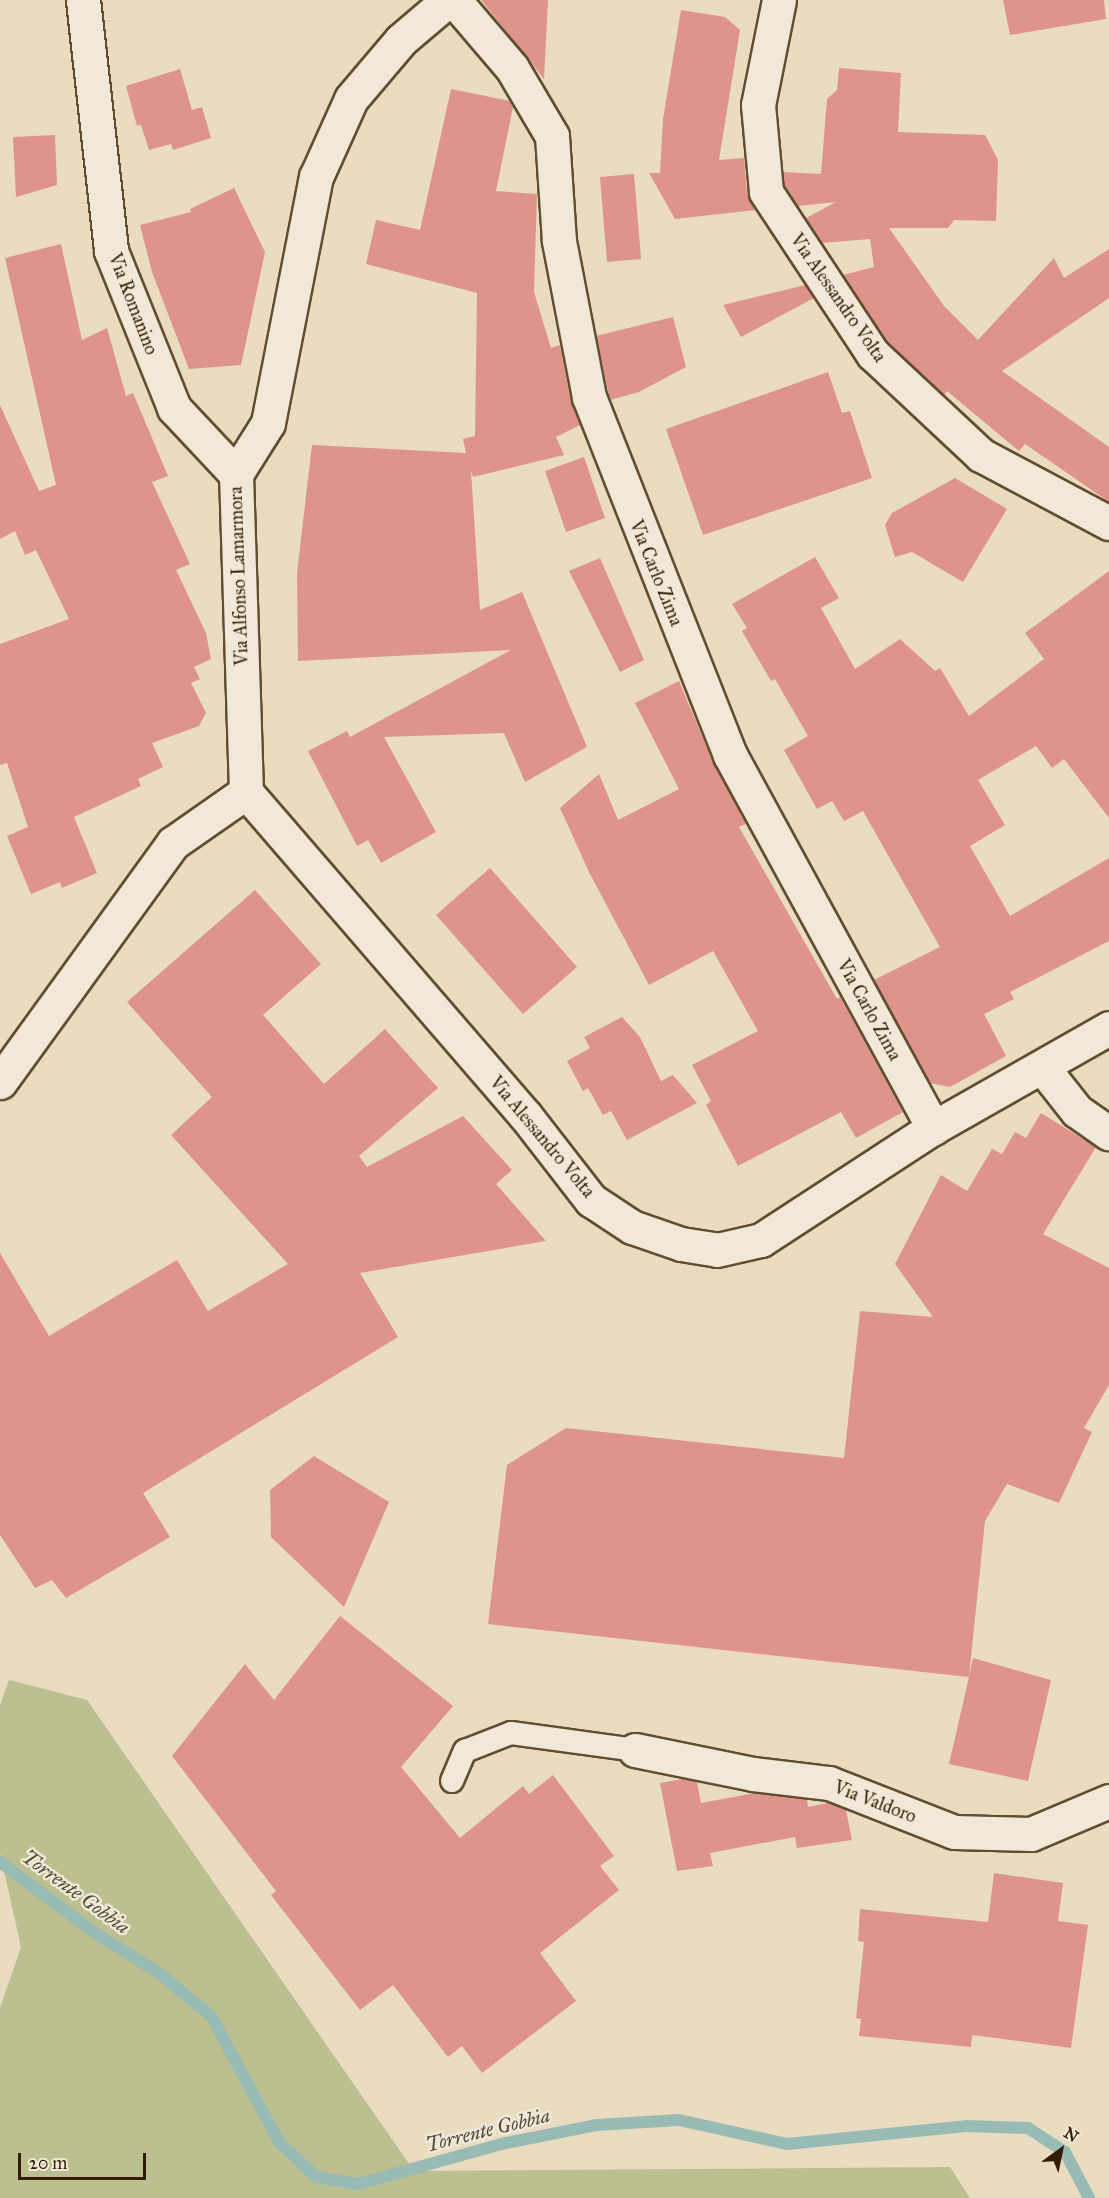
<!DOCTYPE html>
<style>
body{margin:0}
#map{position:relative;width:1109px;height:2198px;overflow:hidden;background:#eadcc1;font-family:"IM FELL Great Primer",serif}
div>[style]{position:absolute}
.green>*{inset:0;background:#bcbf8f}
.stream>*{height:12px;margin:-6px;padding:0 6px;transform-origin:6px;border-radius:6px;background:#98bbb6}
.building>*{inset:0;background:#df948b}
.roads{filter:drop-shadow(2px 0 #614d30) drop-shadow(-2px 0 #614d30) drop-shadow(0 2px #614d30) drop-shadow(0 -2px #614d30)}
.lane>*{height:22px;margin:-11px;padding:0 11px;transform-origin:11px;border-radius:11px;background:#f1e8d7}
.street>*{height:33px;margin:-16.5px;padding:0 16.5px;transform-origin:16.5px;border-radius:16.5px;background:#f1e8d7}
span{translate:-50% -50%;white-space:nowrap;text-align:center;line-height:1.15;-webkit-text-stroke:5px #f1e8d7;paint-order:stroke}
.street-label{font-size:18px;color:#331d00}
.water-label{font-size:20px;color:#514c37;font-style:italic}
.north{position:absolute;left:1031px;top:2120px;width:60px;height:60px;-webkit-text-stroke:4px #f1e8d7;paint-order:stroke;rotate:33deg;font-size:16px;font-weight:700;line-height:24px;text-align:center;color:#331d00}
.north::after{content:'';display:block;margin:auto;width:21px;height:27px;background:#331d00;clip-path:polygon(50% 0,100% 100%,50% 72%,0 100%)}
.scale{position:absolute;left:18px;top:2153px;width:128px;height:27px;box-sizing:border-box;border:3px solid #331d00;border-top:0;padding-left:8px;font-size:18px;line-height:21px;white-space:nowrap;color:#331d00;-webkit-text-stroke:4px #f1e8d7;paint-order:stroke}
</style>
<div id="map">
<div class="green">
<i style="clip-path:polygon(9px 1680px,87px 1700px,414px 2171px,950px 2167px,970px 2198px,0 2198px,0 2008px,21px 1947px,0 1853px,0 1705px)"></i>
</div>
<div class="stream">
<i style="left:0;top:1862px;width:119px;rotate:36.8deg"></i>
<i style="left:95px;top:1933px;width:75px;rotate:32deg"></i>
<i style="left:159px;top:1973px;width:67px;rotate:39.6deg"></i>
<i style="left:211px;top:2016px;width:143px;rotate:61.6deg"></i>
<i style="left:279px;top:2142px;width:51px;rotate:43.4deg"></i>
<i style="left:316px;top:2177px;width:43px;rotate:9.5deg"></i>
<i style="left:358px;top:2184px;width:148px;rotate:-15.6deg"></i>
<i style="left:501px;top:2144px;width:98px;rotate:-11.2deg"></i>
<i style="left:597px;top:2125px;width:82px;rotate:-3.5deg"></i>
<i style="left:679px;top:2120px;width:111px;rotate:12.5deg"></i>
<i style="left:787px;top:2144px;width:180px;rotate:-5.7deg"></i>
<i style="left:966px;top:2126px;width:62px;rotate:1.8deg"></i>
<i style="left:1028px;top:2128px;width:44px;rotate:33deg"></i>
<i style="left:1065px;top:2152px;width:52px;rotate:62.4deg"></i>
</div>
<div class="building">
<i style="clip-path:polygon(481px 0,548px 0,544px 79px,526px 56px)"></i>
<i style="clip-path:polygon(1003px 0,1104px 0,1106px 19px,1010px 35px)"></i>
<i style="clip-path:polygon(681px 10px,725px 17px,740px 30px,719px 160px,744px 158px,747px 194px,756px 210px,675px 219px,649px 173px,660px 173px,663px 119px)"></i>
<i style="clip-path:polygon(839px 68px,901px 73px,898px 132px,985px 135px,998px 160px,996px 221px,954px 220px,948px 228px,889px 228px,944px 306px,978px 340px,1054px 258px,1064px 278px,1109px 249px,1109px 298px,1002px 371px,1109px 447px,1109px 502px,1025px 444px,1019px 451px,947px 391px,944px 395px,887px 342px,843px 275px,874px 267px,870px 239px,822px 243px,806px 218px,836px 202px,798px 206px,784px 186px,783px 172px,821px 174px,827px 99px,837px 90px)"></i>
<i style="clip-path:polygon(180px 69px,192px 110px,202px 107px,211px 138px,173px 150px,171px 144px,149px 150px,141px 125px,137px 126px,126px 86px)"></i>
<i style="clip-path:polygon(451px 89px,510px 101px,513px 107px,496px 191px,537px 194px,534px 292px,551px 348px,560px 345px,571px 401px,580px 425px,556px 437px,564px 455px,473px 477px,471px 470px,480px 610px,522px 592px,587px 747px,525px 782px,504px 733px,384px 737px,436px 832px,381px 863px,368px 840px,357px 846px,308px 751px,347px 731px,350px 737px,511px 650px,298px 661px,297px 573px,312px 445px,466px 453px,463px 439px,475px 436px,477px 293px,366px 264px,376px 220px,420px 230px)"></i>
<i style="clip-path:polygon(55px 135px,57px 185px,16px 197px,13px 137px)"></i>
<i style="clip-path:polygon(634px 174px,641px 259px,607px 262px,600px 177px)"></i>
<i style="clip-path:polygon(234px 188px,265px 252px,241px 365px,189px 369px,152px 272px,140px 225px,191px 212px,190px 209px)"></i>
<i style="clip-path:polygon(61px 244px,82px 340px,107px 328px,126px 396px,133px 393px,168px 476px,152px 482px,190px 564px,176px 570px,206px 633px,211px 659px,194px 667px,200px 679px,191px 683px,206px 713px,199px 726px,152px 743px,163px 767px,138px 779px,141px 786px,74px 817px,97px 873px,62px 888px,60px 882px,31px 894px,7px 836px,28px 827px,7px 763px,0 765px,0 644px,69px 619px,36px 550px,25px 555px,15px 531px,0 539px,0 405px,39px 491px,56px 485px,5px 258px)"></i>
<i style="clip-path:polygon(805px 285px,814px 298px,741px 337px,723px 305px)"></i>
<i style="clip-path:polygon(673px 317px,686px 367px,639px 392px,610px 400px,596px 336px)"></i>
<i style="clip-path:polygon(828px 372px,842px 413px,850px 411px,872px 478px,703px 535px,666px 429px)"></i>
<i style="clip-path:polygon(584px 457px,605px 518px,566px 532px,545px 471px)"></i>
<i style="clip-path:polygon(955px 478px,1007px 509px,963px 582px,912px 552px,895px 557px,885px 525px,892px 513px)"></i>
<i style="clip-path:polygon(815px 557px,839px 598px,821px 608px,855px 669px,900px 639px,935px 671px,940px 668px,969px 716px,1044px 659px,1025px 633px,1109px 571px,1109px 818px,1064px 759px,1052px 768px,1036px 746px,978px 780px,1005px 825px,970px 846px,1010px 916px,1109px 858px,1109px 941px,1010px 992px,1014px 999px,984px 1014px,1006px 1056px,950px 1087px,930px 1083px,874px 980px,940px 947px,863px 811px,844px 821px,832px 801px,817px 809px,784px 750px,808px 736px,775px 679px,771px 681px,742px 631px,747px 628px,732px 604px)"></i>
<i style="clip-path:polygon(600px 558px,644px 660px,620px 672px,569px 571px)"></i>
<i style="clip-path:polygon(679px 681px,713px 762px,746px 824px,739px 827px,837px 999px,840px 997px,903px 1112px,856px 1138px,841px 1112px,738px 1166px,706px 1105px,711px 1101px,692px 1065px,758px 1031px,713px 951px,649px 985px,589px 872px,560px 808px,599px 774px,618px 820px,679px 789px,635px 703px)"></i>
<i style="clip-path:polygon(490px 868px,577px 967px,523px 1014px,436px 915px)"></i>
<i style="clip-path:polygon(255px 890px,321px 964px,263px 1015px,324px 1084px,385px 1029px,438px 1088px,359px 1156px,367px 1167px,463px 1116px,512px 1170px,496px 1184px,546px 1241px,360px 1273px,398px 1337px,143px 1493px,170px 1537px,66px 1598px,52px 1580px,35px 1588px,0 1535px,0 1253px,49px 1336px,177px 1260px,208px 1311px,288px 1264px,171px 1135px,212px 1097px,127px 1002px)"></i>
<i style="clip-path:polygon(622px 1017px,640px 1037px,661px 1081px,673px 1075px,697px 1103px,627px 1140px,611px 1111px,603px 1115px,588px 1088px,583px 1091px,567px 1061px,590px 1048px,584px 1037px)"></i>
<i style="clip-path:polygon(1041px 1113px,1096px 1147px,1043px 1234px,1109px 1268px,1109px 1385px,1084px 1428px,1092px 1432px,1059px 1503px,1007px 1484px,985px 1521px,969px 1677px,973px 1658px,1051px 1680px,1028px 1781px,949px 1764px,969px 1677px,488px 1624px,507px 1465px,566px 1428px,844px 1458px,860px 1311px,933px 1317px,895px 1264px,941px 1175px,967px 1191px,992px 1149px,1002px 1154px,1015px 1132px,1026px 1138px)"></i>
<i style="clip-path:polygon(314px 1456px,389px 1502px,344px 1607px,271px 1537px,270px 1490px)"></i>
<i style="clip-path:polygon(340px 1616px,453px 1706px,401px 1767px,460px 1838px,523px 1786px,529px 1794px,553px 1775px,614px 1856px,600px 1866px,619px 1890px,540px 1953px,576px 2001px,482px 2073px,462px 2046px,448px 2057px,393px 1985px,360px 2010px,271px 1895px,276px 1891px,172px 1756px,245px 1664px,274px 1700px)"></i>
<i style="clip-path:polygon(683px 1779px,697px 1782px,701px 1803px,755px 1793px,807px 1799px,808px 1807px,828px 1803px,846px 1810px,852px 1840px,797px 1848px,795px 1837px,710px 1853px,713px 1866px,677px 1871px,660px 1783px)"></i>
<i style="clip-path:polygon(994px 1873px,1063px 1883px,1058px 1921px,1088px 1925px,1071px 2048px,972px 2035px,971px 2047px,859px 2036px,861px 2019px,856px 2018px,864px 1942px,858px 1941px,860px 1909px,988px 1922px)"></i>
</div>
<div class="roads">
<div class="lane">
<i style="left:452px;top:1781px;width:33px;rotate:-67deg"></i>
<i style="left:465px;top:1751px;width:49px;rotate:-21.4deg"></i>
<i style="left:511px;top:1733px;width:125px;rotate:7.8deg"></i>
</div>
<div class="street">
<i style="left:83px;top:0;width:253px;rotate:83.6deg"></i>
<i style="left:111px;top:251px;width:169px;rotate:68.1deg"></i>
<i style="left:174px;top:408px;width:91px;rotate:46.8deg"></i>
<i style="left:454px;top:0;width:89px;rotate:49.5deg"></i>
<i style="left:512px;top:68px;width:79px;rotate:59.5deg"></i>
<i style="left:552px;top:136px;width:105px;rotate:86.2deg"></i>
<i style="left:559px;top:241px;width:159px;rotate:79.1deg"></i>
<i style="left:589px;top:397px;width:385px;rotate:68.5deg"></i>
<i style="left:730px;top:755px;width:425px;rotate:61.4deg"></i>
<i style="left:779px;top:0;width:107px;rotate:101.3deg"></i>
<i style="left:758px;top:105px;width:87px;rotate:84.7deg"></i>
<i style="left:766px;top:192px;width:194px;rotate:56.6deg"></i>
<i style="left:873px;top:354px;width:148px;rotate:43.1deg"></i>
<i style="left:981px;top:455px;width:145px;rotate:28deg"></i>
<i style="left:246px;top:792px;width:427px;rotate:49.2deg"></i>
<i style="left:525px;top:1115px;width:108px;rotate:52.2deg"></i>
<i style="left:591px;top:1200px;width:49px;rotate:33.4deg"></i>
<i style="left:632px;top:1227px;width:52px;rotate:19.1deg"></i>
<i style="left:681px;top:1244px;width:36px;rotate:9deg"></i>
<i style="left:717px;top:1250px;width:45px;rotate:-12.8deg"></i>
<i style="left:761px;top:1240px;width:205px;rotate:-33.1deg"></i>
<i style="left:933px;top:1128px;width:202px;rotate:-29.6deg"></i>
<i style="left:1043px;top:1068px;width:55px;rotate:51.7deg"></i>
<i style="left:1077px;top:1111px;width:39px;rotate:35deg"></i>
<i style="left:0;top:1082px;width:295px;rotate:-54.1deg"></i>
<i style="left:173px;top:843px;width:89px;rotate:-34.9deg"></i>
<i style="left:246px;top:792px;width:318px;rotate:-91.8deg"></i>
<i style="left:236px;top:474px;width:60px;rotate:-57.9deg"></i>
<i style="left:268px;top:423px;width:251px;rotate:-79deg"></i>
<i style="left:316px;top:177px;width:85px;rotate:-65.8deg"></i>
<i style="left:351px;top:99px;width:77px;rotate:-49.7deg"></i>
<i style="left:401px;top:40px;width:62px;rotate:-40.4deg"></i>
<i style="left:635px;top:1750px;width:120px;rotate:11.5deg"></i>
<i style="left:753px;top:1774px;width:77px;rotate:6.8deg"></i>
<i style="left:829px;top:1783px;width:134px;rotate:21.4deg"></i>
<i style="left:954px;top:1832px;width:77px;rotate:1.5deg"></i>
<i style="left:1031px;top:1834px;width:85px;rotate:-22.9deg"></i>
</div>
</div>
<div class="street-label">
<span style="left:838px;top:298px;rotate:55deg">Via Alessandro Volta</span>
<span style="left:133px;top:304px;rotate:69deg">Via Romanino</span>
<span style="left:656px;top:573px;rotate:68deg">Via Carlo Zima</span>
<span style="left:239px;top:576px;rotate:-92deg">Via Alfonso Lamarmora</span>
<span style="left:869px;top:1010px;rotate:61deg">Via Carlo Zima</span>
<span style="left:542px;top:1137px;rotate:50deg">Via Alessandro Volta</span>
<span style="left:875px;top:1802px;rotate:21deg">Via Valdoro</span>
</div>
<div class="water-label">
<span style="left:76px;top:1892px;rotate:36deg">Torrente Gobbia</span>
<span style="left:488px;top:2130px;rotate:-14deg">Torrente Gobbia</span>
</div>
<div class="north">N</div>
<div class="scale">20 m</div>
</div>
